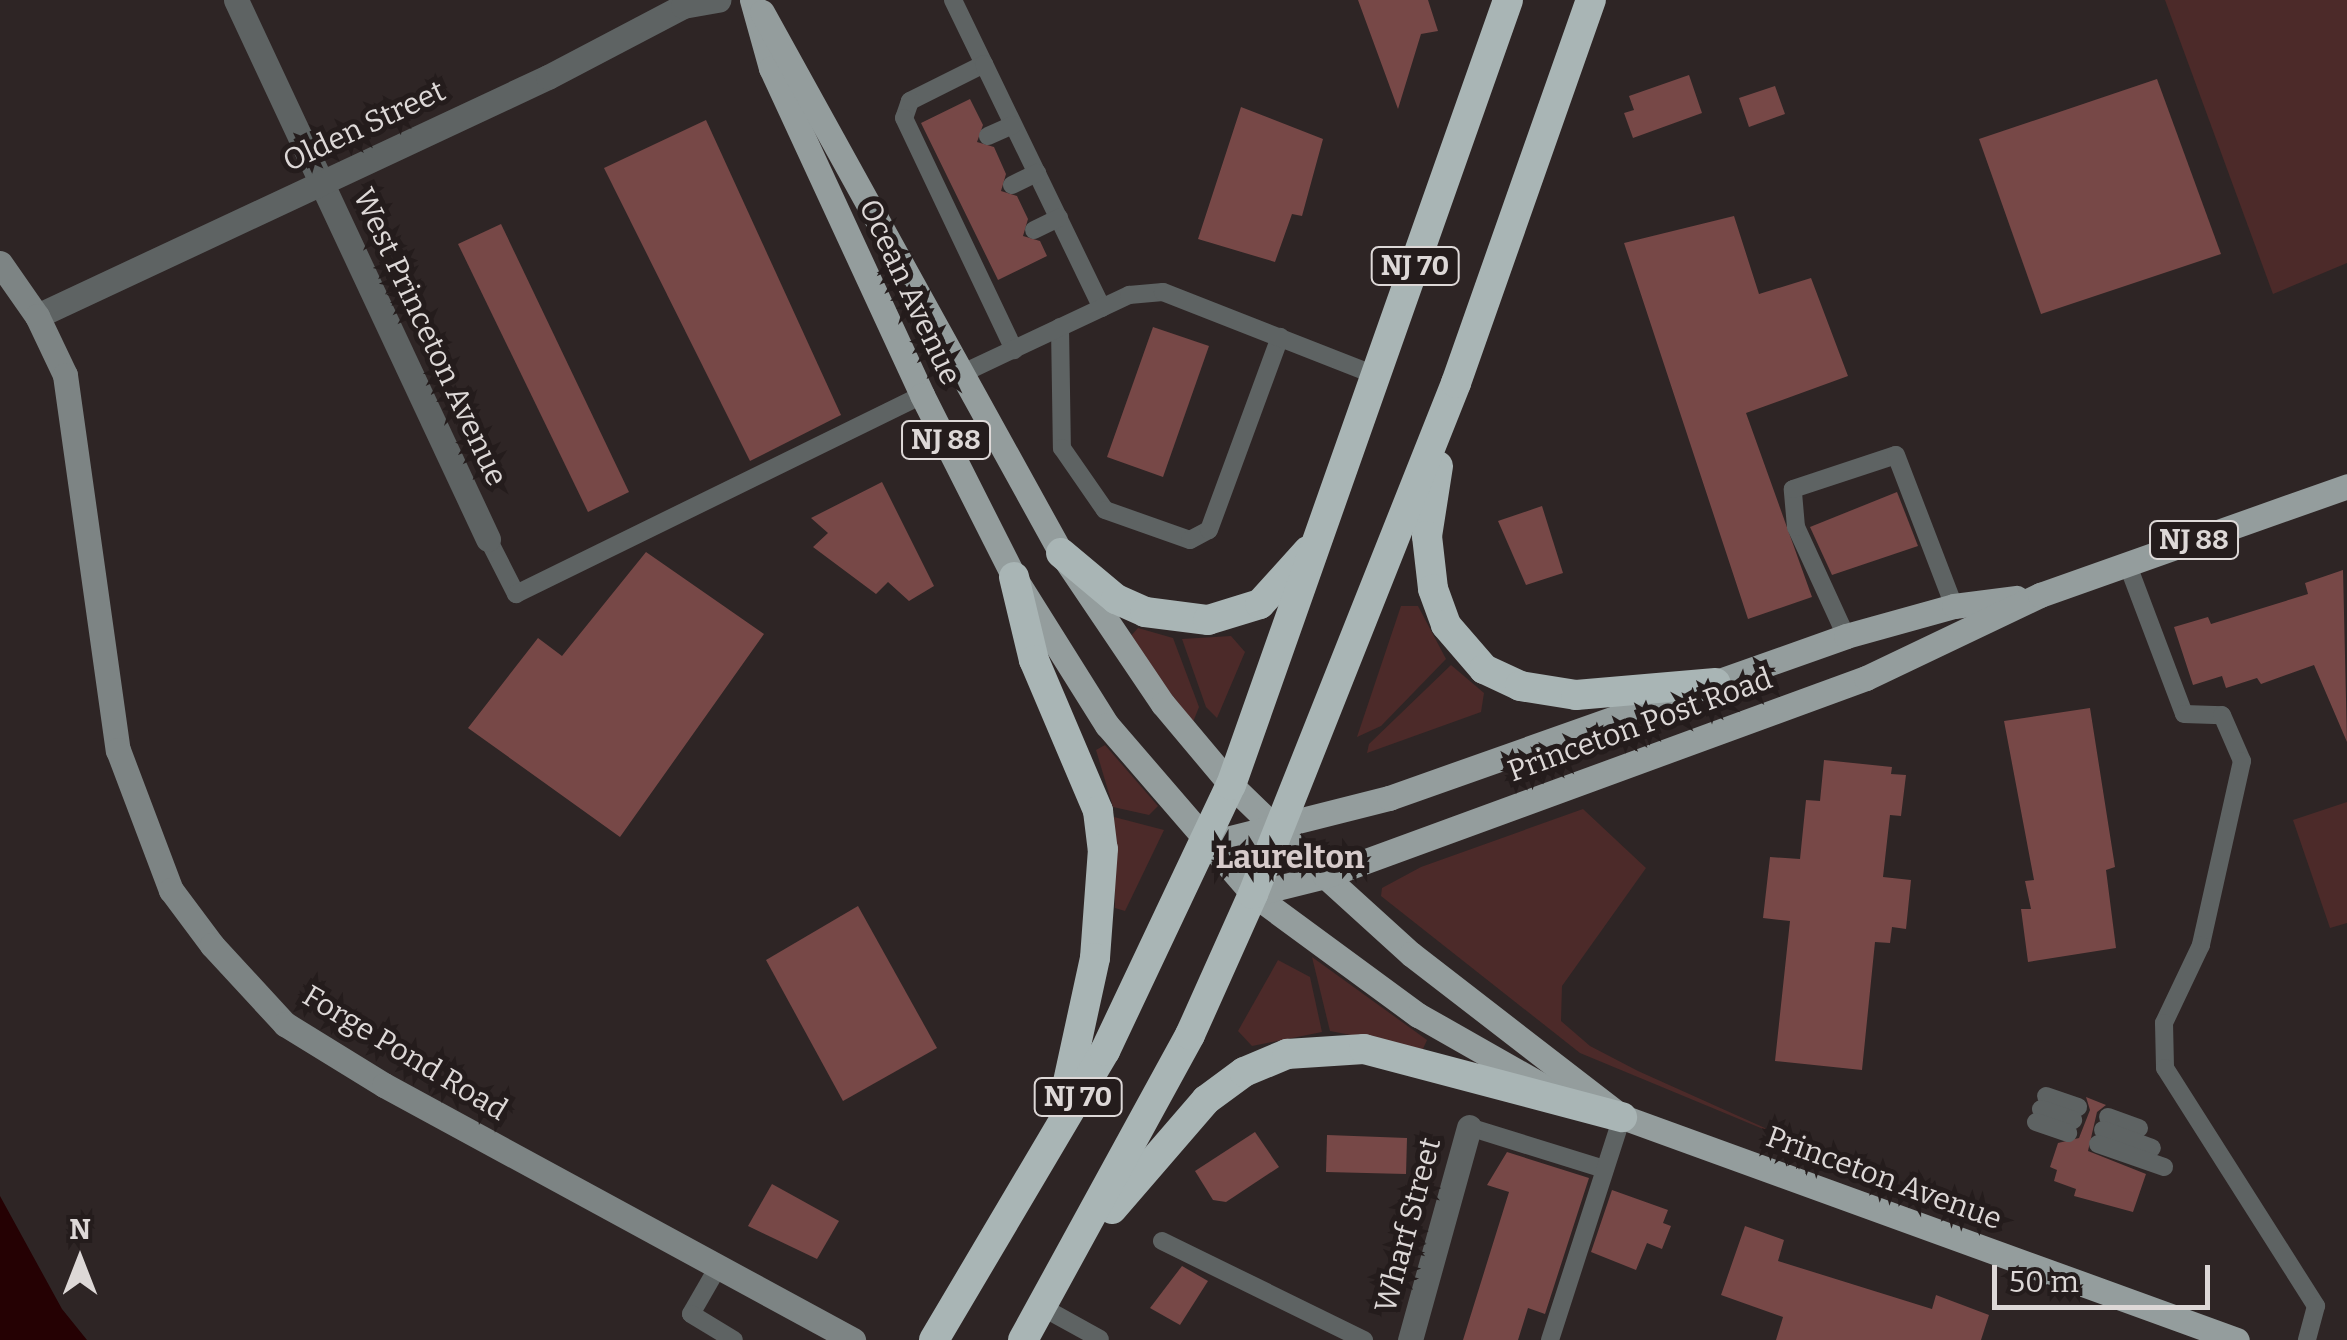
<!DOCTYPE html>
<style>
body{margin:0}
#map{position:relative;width:2347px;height:1340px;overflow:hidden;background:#2e2525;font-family:Bitter,serif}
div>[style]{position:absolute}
.green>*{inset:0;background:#4c2a29}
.water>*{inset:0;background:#250103}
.building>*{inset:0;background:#774847}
.lane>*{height:18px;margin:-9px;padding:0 9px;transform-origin:9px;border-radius:9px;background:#5e6363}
.street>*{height:25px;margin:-12.5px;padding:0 12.5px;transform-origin:12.5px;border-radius:12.5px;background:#5e6363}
.secondary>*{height:25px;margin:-12.5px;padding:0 12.5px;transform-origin:12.5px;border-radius:12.5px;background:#7d8484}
.primary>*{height:25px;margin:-12.5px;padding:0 12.5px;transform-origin:12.5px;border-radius:12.5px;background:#949d9d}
.highway>*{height:30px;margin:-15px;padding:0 15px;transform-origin:15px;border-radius:15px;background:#a9b5b5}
span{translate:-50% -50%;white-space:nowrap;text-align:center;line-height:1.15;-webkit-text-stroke:10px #241c1c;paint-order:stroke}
.shield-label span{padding:2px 8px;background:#241c1c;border:2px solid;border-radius:8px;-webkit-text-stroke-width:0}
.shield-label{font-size:28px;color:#ddd8d7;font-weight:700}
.street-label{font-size:30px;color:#ddd8d7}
.neighbourhood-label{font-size:32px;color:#d7cbcb;font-weight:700}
.north{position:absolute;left:30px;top:1210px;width:100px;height:100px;-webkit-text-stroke:8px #241c1c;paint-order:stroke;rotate:0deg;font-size:28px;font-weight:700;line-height:40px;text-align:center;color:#ddd8d7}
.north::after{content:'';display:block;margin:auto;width:35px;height:45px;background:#ddd8d7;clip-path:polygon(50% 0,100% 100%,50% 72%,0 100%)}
.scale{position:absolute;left:1992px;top:1265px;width:218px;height:45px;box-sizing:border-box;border:5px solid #ddd8d7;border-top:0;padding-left:12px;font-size:30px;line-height:35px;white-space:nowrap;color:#ddd8d7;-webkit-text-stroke:8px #241c1c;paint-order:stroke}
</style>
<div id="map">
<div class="green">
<i style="clip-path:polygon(2165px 0,2347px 0,2347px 263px,2273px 294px)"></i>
<i style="clip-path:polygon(1401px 606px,1418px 606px,1446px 659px,1381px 726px,1357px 737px)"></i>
<i style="clip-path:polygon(1138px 628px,1173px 638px,1199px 707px,1193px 722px,1128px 639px)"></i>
<i style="clip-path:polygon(1231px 636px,1245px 652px,1217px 718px,1206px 707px,1182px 639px)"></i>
<i style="clip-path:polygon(1451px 665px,1484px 693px,1481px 712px,1367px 753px,1369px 744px)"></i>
<i style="clip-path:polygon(1105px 745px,1158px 806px,1149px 815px,1113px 807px,1096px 750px)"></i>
<i style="clip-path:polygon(2347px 802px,2347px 923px,2330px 928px,2293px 820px)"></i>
<i style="clip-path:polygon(1583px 809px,1646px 868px,1562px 986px,1561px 1021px,1590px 1046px,1638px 1071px,1821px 1153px,1580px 1053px,1381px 896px,1382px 888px,1421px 867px)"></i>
<i style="clip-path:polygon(1114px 817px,1164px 830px,1125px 911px,1115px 908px)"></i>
<i style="clip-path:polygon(1312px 957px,1427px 1040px,1423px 1049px,1330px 1031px)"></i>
<i style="clip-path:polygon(1278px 960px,1310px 977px,1322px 1032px,1252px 1046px,1238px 1031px)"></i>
</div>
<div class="water">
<i style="clip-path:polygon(0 1196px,62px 1309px,87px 1340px,0 1340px)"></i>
</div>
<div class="building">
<i style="clip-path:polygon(1358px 0,1428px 0,1438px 31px,1421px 34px,1398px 109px)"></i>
<i style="clip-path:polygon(1689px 75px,1702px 113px,1633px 138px,1624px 113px,1634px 110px,1629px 96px)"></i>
<i style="clip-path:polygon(2157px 79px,2221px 254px,2041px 314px,1979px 139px)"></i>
<i style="clip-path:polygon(1775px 86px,1785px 114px,1749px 127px,1739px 98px)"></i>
<i style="clip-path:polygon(970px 99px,983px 125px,977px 142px,994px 147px,1006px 174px,1001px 191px,1017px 196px,1028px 219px,1023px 236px,1040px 241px,1047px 256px,998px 280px,921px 123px)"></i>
<i style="clip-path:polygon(1241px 107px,1323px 139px,1302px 216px,1292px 214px,1275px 262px,1198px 239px)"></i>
<i style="clip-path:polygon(706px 120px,841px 415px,750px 461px,604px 168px)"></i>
<i style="clip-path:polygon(1734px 216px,1759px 294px,1811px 278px,1848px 376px,1746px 413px,1812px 597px,1748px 619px,1624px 243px)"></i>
<i style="clip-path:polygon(501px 224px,629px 492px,588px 512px,458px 244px)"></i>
<i style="clip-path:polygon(1153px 327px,1209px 346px,1163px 477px,1107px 457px)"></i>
<i style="clip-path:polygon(882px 482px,934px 586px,909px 601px,888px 582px,876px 594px,813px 547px,828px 533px,811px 518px)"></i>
<i style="clip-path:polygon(1897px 492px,1918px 546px,1832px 575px,1810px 527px)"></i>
<i style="clip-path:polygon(1542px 506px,1563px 573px,1526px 585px,1498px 521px)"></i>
<i style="clip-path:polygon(646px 552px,764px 634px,620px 837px,468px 728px,538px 638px,562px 656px)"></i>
<i style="clip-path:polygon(2343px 570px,2347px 742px,2314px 665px,2261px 684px,2257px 678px,2226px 688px,2222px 676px,2193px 685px,2174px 627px,2208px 617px,2211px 624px,2308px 594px,2305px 583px)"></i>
<i style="clip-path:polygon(2090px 708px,2115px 867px,2106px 870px,2116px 948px,2028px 962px,2021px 909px,2031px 909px,2025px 881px,2034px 880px,2004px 721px)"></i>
<i style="clip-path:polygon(1824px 760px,1892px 767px,1891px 774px,1906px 775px,1901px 816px,1890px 815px,1883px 877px,1911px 880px,1906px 929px,1892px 927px,1890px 943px,1875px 942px,1862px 1070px,1775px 1061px,1790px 921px,1763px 918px,1770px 857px,1800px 859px,1806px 800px,1820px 801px)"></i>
<i style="clip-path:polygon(858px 906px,937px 1048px,843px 1101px,766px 960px)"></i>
<i style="clip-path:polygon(2086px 1097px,2106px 1105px,2097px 1112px,2088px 1151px,2146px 1174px,2133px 1212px,2074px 1196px,2076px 1189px,2054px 1181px,2057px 1170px,2050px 1167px,2058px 1143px,2079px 1138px,2090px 1110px)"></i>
<i style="clip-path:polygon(1255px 1132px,1279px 1167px,1226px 1202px,1213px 1200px,1195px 1171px)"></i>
<i style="clip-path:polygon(1327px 1135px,1407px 1138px,1406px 1174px,1326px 1172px)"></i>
<i style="clip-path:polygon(1507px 1152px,1589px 1178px,1545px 1314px,1528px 1308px,1518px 1340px,1463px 1340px,1509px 1192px,1487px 1185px)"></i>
<i style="clip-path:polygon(772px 1184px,839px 1221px,817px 1259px,748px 1226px)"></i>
<i style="clip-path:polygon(1612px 1190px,1668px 1210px,1663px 1223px,1671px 1226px,1662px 1249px,1647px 1243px,1636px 1270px,1591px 1252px)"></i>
<i style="clip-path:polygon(1745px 1226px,1784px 1240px,1778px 1261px,1932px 1309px,1936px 1295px,1989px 1315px,1981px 1340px,1776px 1340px,1783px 1317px,1721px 1295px)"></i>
<i style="clip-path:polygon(1182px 1266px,1208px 1281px,1180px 1325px,1150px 1308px)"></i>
</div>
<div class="lane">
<i style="left:953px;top:0;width:71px;rotate:64.2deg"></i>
<i style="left:984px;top:64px;width:83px;rotate:153.4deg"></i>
<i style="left:910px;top:101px;width:18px;rotate:109deg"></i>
<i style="left:904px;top:118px;width:257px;rotate:64.6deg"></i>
<i style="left:984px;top:64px;width:271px;rotate:64.2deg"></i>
<i style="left:988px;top:136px;width:27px;rotate:-24deg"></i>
<i style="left:1012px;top:185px;width:28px;rotate:-26deg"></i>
<i style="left:1034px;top:230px;width:28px;rotate:-26deg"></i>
<i style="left:1060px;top:327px;width:121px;rotate:89.1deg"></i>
<i style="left:1062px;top:448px;width:75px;rotate:55.3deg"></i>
<i style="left:1105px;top:510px;width:90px;rotate:19.4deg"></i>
<i style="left:1190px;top:540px;width:21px;rotate:-28deg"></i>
<i style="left:1209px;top:530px;width:206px;rotate:-69.8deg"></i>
<i style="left:961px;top:374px;width:186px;rotate:-25.2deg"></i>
<i style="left:1129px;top:295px;width:34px;rotate:-5deg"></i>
<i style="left:1163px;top:292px;width:230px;rotate:21.4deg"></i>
<i style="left:488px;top:539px;width:62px;rotate:63deg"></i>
<i style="left:516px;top:594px;width:452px;rotate:-26.1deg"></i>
<i style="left:2127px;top:563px;width:161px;rotate:69.3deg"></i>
<i style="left:2184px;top:714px;width:38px;rotate:2deg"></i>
<i style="left:2222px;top:715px;width:50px;rotate:66.5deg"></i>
<i style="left:2242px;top:761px;width:189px;rotate:102.6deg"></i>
<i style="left:2201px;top:945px;width:86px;rotate:115.4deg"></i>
<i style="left:2164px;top:1023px;width:45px;rotate:88.7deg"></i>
<i style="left:2165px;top:1068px;width:282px;rotate:57.6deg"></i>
<i style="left:2316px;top:1306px;width:35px;rotate:105deg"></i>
<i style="left:1846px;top:636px;width:120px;rotate:-114.6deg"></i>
<i style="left:1796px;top:527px;width:38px;rotate:-95deg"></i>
<i style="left:1793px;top:489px;width:108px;rotate:-18.3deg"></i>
<i style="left:1896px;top:455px;width:162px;rotate:69deg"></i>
<i style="left:2046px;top:1096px;width:34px;rotate:19deg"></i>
<i style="left:2041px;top:1109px;width:34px;rotate:19deg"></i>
<i style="left:2108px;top:1117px;width:33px;rotate:20deg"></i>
<i style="left:2036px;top:1122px;width:34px;rotate:19deg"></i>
<i style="left:1469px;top:1127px;width:141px;rotate:17.3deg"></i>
<i style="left:2103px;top:1130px;width:52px;rotate:20.2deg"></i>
<i style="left:2098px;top:1144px;width:70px;rotate:19.2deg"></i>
<i style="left:1162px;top:1241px;width:225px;rotate:26.1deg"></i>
<i style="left:718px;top:1267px;width:54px;rotate:119.9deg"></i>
<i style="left:691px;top:1314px;width:50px;rotate:31.2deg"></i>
<i style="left:1042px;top:1307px;width:66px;rotate:28.9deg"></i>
<i style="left:1550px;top:1340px;width:234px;rotate:-72.1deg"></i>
</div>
<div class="street">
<i style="left:236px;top:0;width:595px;rotate:64.94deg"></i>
<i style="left:37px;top:316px;width:564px;rotate:-25.07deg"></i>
<i style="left:548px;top:77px;width:153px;rotate:-27.7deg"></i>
<i style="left:683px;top:6px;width:36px;rotate:-10deg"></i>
<i style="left:1410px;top:1340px;width:221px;rotate:-74.5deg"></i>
</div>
<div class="secondary">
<i style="left:0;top:263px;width:65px;rotate:55.1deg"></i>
<i style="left:37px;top:316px;width:65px;rotate:64.6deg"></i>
<i style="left:65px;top:375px;width:379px;rotate:82deg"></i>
<i style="left:118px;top:750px;width:150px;rotate:69.3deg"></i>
<i style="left:171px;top:890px;width:69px;rotate:53.3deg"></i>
<i style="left:212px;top:945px;width:108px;rotate:47.3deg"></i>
<i style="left:285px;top:1024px;width:116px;rotate:31.6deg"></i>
<i style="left:384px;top:1085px;width:534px;rotate:28.53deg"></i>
</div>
<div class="primary">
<i style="left:752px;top:0;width:71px;rotate:74.4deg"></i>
<i style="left:771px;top:68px;width:360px;rotate:65.2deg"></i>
<i style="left:922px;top:395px;width:204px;rotate:63.2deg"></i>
<i style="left:1014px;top:577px;width:175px;rotate:57.9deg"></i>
<i style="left:1107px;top:725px;width:223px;rotate:49.2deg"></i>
<i style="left:1253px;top:894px;width:205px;rotate:36.3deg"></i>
<i style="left:1418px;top:1015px;width:152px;rotate:29.6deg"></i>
<i style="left:762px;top:12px;width:618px;rotate:61.07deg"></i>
<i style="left:1061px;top:553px;width:182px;rotate:56deg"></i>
<i style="left:1163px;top:704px;width:106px;rotate:50deg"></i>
<i style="left:1231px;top:785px;width:131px;rotate:44.1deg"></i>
<i style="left:1325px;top:876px;width:116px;rotate:42.2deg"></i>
<i style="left:1411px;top:954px;width:262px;rotate:37.7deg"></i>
<i style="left:1206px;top:844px;width:189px;rotate:-14.1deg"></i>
<i style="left:1389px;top:798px;width:485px;rotate:-19.5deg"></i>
<i style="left:1846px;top:636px;width:112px;rotate:-15.5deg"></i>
<i style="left:1954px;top:606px;width:63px;rotate:-7.4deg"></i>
<i style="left:1253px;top:894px;width:74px;rotate:-14deg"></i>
<i style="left:1325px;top:876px;width:576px;rotate:-20.1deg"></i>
<i style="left:1866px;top:678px;width:193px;rotate:-25.5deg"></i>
<i style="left:2040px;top:595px;width:326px;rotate:-19.5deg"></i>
<i style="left:1606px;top:1111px;width:671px;rotate:19.95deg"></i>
</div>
<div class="highway">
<i style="left:1438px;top:466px;width:71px;rotate:98.9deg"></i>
<i style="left:1427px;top:536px;width:53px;rotate:83.5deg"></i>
<i style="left:1433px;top:589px;width:38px;rotate:70deg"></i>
<i style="left:1446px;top:625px;width:58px;rotate:49.2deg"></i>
<i style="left:1484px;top:669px;width:40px;rotate:25deg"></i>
<i style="left:1520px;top:686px;width:57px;rotate:9.1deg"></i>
<i style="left:1576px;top:695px;width:140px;rotate:-4.9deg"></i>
<i style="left:1061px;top:553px;width:72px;rotate:39.9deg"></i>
<i style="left:1116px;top:599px;width:32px;rotate:24deg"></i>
<i style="left:1145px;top:612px;width:64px;rotate:7.2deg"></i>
<i style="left:1208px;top:620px;width:54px;rotate:-17.1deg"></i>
<i style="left:1260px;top:604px;width:72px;rotate:-47.8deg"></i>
<i style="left:1014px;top:577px;width:85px;rotate:76.5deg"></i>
<i style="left:1034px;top:660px;width:164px;rotate:67deg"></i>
<i style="left:1098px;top:811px;width:38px;rotate:83deg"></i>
<i style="left:1103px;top:849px;width:109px;rotate:94.2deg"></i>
<i style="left:1095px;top:958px;width:155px;rotate:102.3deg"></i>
<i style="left:1112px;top:1209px;width:144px;rotate:-49.2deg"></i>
<i style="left:1206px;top:1100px;width:47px;rotate:-36.4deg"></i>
<i style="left:1244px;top:1072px;width:47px;rotate:-22.7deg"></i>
<i style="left:1287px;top:1054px;width:77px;rotate:-3.7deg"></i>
<i style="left:1364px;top:1049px;width:267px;rotate:14.8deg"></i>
<i style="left:934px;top:1340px;width:336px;rotate:-59.4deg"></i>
<i style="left:1105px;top:1051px;width:294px;rotate:-64.7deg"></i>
<i style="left:1231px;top:785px;width:832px;rotate:-70.56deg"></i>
<i style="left:1023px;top:1340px;width:348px;rotate:-61.3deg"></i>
<i style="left:1190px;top:1035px;width:154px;rotate:-65.9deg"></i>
<i style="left:1253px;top:894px;width:550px;rotate:-68.33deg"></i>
<i style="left:1456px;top:383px;width:406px;rotate:-70.6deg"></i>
</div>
<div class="shield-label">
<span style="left:1415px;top:266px">NJ 70</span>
<span style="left:946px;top:440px">NJ 88</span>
<span style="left:2194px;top:540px">NJ 88</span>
<span style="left:1078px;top:1097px">NJ 70</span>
</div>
<div class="street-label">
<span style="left:364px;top:126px;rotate:-25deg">Olden Street</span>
<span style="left:910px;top:292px;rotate:65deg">Ocean Avenue</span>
<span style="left:430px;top:337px;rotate:65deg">West Princeton Avenue</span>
<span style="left:1640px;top:725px;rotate:-20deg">Princeton Post Road</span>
<span style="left:405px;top:1053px;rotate:31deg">Forge Pond Road</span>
<span style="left:1884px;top:1178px;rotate:20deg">Princeton Avenue</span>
<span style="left:1408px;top:1225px;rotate:-75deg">Wharf Street</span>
</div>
<div class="neighbourhood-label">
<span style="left:1290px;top:857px">Laurelton</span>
</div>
<div class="north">N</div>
<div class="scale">50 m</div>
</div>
